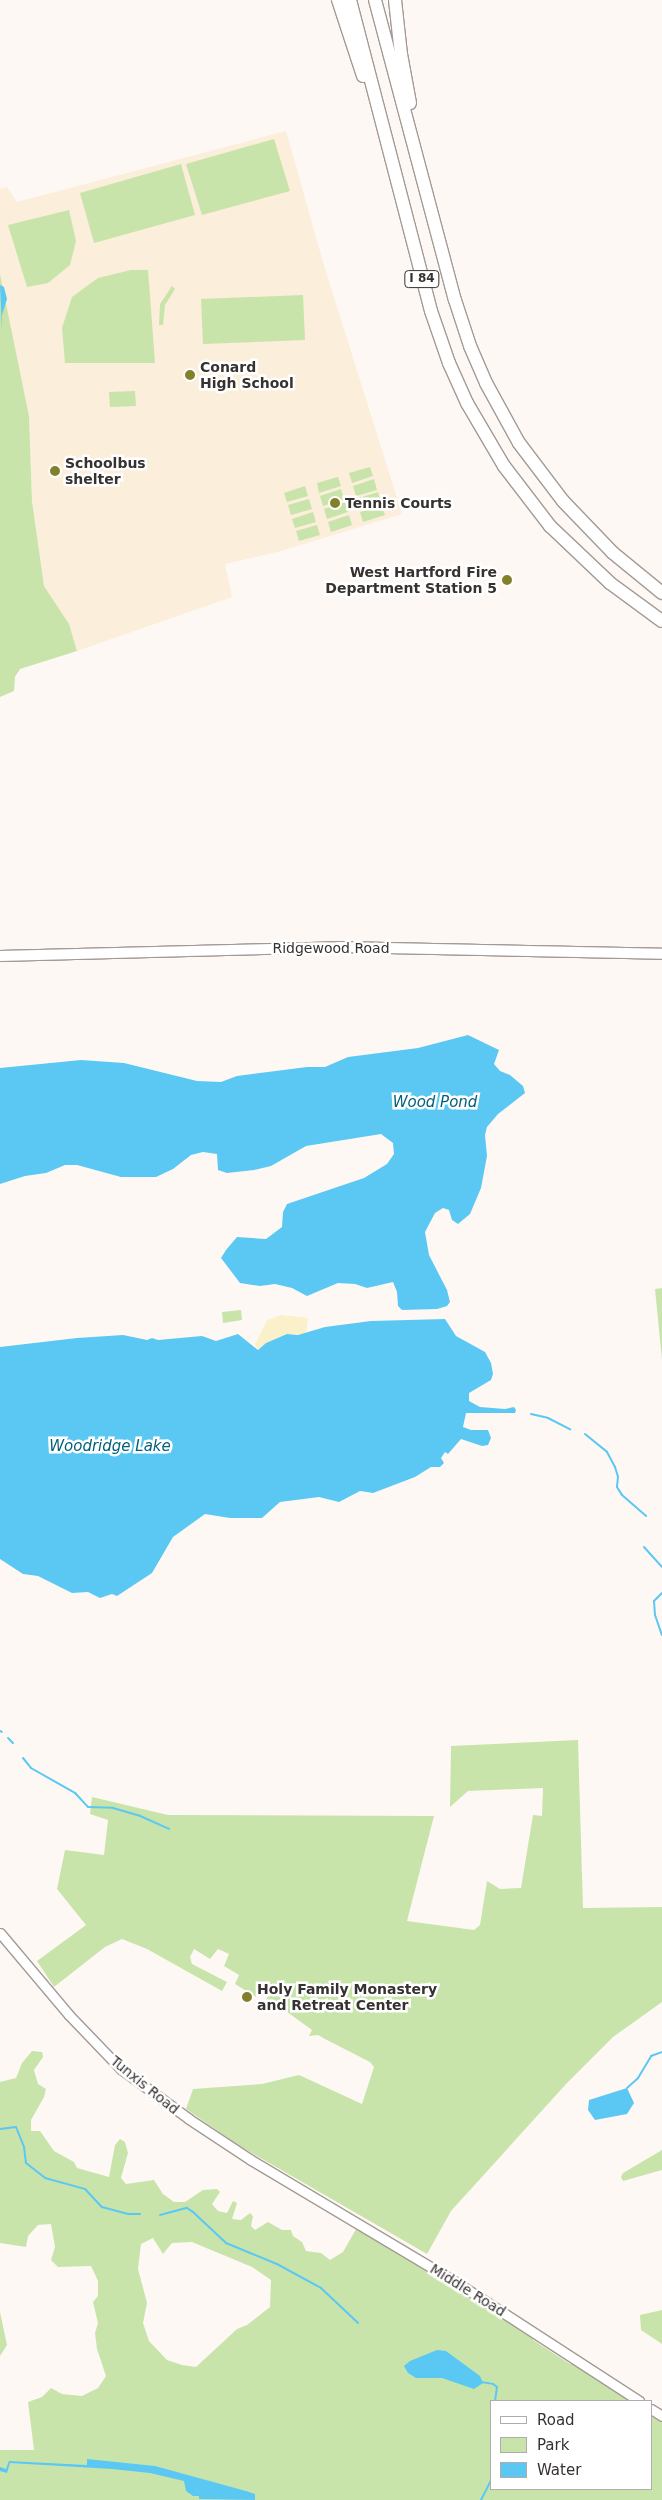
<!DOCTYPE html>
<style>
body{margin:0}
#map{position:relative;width:662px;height:2500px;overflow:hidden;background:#fef8f5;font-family:"DejaVu Sans",sans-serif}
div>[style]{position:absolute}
.education>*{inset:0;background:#fbeeda}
.green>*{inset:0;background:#c9e4aa}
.sand>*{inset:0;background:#faf0ca}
.water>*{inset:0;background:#5bc8f3}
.stream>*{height:2px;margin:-1px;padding:0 1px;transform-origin:1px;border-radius:1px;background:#5bc8f3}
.roads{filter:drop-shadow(1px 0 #a49a95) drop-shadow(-1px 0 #a49a95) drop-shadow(0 1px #a49a95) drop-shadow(0 -1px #a49a95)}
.tertiary>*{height:9px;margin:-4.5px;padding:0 4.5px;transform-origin:4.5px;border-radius:4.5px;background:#fff}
.secondary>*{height:10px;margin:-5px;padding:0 5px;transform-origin:5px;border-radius:5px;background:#fff}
.motorway>*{height:12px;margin:-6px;padding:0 6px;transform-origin:6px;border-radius:6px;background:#fff}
.dots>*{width:14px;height:14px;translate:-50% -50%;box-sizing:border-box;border:2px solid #fff;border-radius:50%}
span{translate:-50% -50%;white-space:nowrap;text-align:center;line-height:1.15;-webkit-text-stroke:5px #fff;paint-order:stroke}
.shield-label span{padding:1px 4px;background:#fff;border:1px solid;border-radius:4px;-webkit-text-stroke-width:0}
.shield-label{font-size:12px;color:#363230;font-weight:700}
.poi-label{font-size:14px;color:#363230;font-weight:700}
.left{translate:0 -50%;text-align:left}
.right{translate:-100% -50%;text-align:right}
.street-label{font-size:14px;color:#363230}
.water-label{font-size:15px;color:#005f7c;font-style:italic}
.legend{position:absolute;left:490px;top:2400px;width:162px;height:90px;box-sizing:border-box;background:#fff;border:1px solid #afadac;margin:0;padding:6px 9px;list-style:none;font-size:15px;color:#363230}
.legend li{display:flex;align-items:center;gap:10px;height:25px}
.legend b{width:25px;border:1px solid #afadac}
</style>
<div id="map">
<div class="education">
<i style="clip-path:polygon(286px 131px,323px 262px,402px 514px,281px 551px,225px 564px,232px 597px,77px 651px,69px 624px,44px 586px,32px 501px,29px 416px,0 274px,0 189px,7px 187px,17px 202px)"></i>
</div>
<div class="green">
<i style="clip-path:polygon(274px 139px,290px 191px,202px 215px,186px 164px)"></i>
<i style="clip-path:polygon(181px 164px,195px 215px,94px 243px,80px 193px)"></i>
<i style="clip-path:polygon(69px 210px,76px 241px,70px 265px,48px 283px,27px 287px,8px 225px)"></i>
<i style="clip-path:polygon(131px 270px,148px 270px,155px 363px,65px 363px,62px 328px,72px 297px,98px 278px)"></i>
<i style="clip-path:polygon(0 274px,29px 416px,32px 501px,44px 586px,69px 624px,77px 651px,20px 669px,15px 677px,14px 691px,0 697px)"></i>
<i style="clip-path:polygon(172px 286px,175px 289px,165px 305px,163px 325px,159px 325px,160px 304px)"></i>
<i style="clip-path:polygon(303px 295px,305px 340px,203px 344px,201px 299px)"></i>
<i style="clip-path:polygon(135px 391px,136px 406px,110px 407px,109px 392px)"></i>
<i style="clip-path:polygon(370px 467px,373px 476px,352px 483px,349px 473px)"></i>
<i style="clip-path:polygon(338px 477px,341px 486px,319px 493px,317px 483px)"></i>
<i style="clip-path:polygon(374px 479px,377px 490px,356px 496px,353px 486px)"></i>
<i style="clip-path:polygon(305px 486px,308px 496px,287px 502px,284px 493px)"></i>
<i style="clip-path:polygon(341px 489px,344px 499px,323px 506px,320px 496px)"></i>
<i style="clip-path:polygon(378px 492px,381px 502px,360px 509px,356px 499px)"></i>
<i style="clip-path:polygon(309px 499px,312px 509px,291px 515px,288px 505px)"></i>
<i style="clip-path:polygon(345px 502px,348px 512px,327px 519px,324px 509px)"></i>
<i style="clip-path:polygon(381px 505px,385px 515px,363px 522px,360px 512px)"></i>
<i style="clip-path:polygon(313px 512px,316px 522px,295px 528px,292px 519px)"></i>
<i style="clip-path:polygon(349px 515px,352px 525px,331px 532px,328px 522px)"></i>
<i style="clip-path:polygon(317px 525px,320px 535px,299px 541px,296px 531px)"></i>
<i style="clip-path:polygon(662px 1288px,662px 1360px,655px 1289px)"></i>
<i style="clip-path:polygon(241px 1310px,242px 1320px,223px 1323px,222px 1312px)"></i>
<i style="clip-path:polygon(578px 1740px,583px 1908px,662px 1907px,662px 2002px,613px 2037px,567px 2083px,451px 2211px,427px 2254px,238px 2145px,186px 2109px,193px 2089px,262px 2084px,299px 2075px,362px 2104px,374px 2067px,370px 2062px,325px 2039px,318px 2035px,309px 2036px,312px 2030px,283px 2009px,266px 2000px,271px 1990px,262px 1986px,256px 1997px,235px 1984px,239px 1975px,224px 1966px,229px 1954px,218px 1949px,210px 1959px,194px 1949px,190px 1957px,192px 1964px,227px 1982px,222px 1991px,147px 1949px,122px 1939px,105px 1947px,54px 1987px,37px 1961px,86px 1925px,57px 1889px,65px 1850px,104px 1855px,108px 1820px,90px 1814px,92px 1797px,168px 1815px,434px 1816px,407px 1921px,474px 1930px,480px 1925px,487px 1881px,500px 1889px,521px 1888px,533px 1815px,542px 1816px,543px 1788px,468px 1791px,450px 1807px,451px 1746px)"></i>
<i style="clip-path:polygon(evenodd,32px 2051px,42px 2052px,43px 2057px,34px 2070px,38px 2084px,46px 2089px,44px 2097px,31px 2120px,31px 2131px,40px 2131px,54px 2151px,74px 2162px,77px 2168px,109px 2177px,115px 2145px,120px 2139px,125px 2142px,128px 2153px,121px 2178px,126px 2184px,154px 2180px,163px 2194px,174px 2202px,185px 2202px,203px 2190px,217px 2189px,220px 2192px,212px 2204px,218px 2211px,227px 2213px,233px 2201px,237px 2203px,232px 2219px,241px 2220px,250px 2213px,253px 2216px,251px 2226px,255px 2230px,268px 2222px,282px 2230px,291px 2230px,293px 2236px,302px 2242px,306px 2251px,321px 2253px,330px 2260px,343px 2252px,359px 2224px,536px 2334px,533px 2340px,570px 2364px,575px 2359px,639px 2401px,491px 2401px,491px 2489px,651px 2489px,651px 2409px,662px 2416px,662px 2500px,0 2500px,0 2450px,34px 2450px,28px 2402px,42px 2397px,51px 2388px,62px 2394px,82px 2396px,98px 2388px,106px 2376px,97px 2349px,95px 2333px,98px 2323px,93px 2302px,98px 2296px,98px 2281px,91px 2266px,58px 2267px,51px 2260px,55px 2247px,51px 2224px,38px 2225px,28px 2236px,26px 2247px,0 2243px,0 2082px,16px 2078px,22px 2063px,32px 2051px,153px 2238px,163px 2254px,172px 2243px,192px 2242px,252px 2267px,271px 2280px,270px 2307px,247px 2325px,237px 2329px,196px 2367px,182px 2365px,167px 2360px,149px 2341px,143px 2323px,147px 2303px,138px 2269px,141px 2244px,153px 2238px)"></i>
<i style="clip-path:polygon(662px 2150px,662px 2170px,623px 2181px,621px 2177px,623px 2173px)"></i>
<i style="clip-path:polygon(662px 2310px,662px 2344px,641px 2330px,640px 2315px)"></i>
<i style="clip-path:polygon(0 2312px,7px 2345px,0 2356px)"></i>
</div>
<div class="sand">
<i style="clip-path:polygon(281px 1315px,308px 1318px,306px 1334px,287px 1334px,266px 1343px,259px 1350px,255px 1345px,267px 1320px)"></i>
</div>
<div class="water">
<i style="clip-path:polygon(0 285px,4px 287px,7px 299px,2px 315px,2px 331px)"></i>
<i style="clip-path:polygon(468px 1035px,499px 1050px,494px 1064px,500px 1071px,510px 1075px,523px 1086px,525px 1093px,498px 1114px,487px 1127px,485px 1135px,487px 1156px,481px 1188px,470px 1214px,458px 1224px,452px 1220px,449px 1210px,443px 1208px,435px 1213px,425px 1232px,429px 1255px,447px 1290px,450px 1302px,447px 1306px,437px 1309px,402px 1310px,398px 1306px,397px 1292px,393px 1282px,367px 1288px,355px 1284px,338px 1283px,307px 1296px,292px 1288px,275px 1284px,260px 1286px,240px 1283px,221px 1258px,226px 1250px,237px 1237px,266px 1239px,282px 1227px,283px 1212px,287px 1204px,364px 1178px,387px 1164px,394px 1154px,393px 1143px,381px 1134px,306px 1146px,271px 1166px,254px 1170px,227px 1173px,218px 1170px,217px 1154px,203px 1152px,191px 1155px,173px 1169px,156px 1177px,121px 1177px,77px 1165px,65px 1165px,46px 1173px,25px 1176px,0 1184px,0 1068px,81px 1060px,124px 1063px,197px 1081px,221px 1082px,237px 1076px,307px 1067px,325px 1067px,348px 1057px,418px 1048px)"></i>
<i style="clip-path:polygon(445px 1319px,456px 1336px,485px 1352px,491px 1363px,493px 1374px,491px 1380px,469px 1393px,469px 1401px,480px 1407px,505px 1409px,514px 1407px,516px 1410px,515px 1413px,466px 1413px,463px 1427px,471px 1430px,488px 1430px,491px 1438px,488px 1445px,482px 1446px,461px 1439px,448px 1454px,445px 1452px,441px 1458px,444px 1463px,440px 1467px,431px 1467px,415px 1477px,373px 1493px,360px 1491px,339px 1502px,319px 1497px,280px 1502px,262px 1518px,230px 1518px,205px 1514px,173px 1537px,152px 1573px,117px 1596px,112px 1594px,100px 1598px,88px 1592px,72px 1593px,38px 1576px,23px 1574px,0 1559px,0 1347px,77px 1338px,123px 1335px,147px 1340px,152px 1338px,158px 1340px,202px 1336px,216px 1341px,238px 1334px,258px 1350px,266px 1343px,287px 1334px,298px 1335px,325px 1327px,371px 1321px)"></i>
<i style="clip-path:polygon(627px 2088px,634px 2103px,627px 2114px,595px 2120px,588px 2110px,589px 2100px)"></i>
<i style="clip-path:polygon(437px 2350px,446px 2351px,480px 2376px,483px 2383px,474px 2389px,442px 2378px,416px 2378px,408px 2373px,404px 2366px,410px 2361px)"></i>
<i style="clip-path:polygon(87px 2459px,155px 2466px,246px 2491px,255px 2494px,255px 2500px,199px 2499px,199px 2496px,193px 2496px,186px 2491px,184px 2481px,150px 2473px,112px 2469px,10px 2463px,7px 2473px,0 2471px,0 2467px,6px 2469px,9px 2461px,87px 2465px)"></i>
</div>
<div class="stream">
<i style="left:531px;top:1414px;width:17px;rotate:13deg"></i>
<i style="left:548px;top:1418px;width:25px;rotate:27deg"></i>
<i style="left:585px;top:1434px;width:28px;rotate:39deg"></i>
<i style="left:607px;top:1452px;width:17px;rotate:62deg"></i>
<i style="left:615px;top:1467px;width:10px;rotate:73deg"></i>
<i style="left:618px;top:1477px;width:10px;rotate:96deg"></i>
<i style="left:617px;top:1487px;width:9px;rotate:58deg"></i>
<i style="left:622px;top:1495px;width:32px;rotate:41deg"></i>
<i style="left:644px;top:1547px;width:27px;rotate:48deg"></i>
<i style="left:662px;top:1593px;width:11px;rotate:135deg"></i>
<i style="left:654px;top:1601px;width:14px;rotate:86deg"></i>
<i style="left:655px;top:1615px;width:21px;rotate:71deg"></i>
<i style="left:0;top:1731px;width:2px;rotate:27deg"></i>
<i style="left:8px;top:1738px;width:7px;rotate:45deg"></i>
<i style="left:23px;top:1758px;width:13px;rotate:51deg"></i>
<i style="left:31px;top:1768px;width:51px;rotate:29.6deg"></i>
<i style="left:75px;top:1793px;width:19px;rotate:47deg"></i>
<i style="left:88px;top:1807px;width:25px;rotate:2deg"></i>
<i style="left:113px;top:1808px;width:26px;rotate:16deg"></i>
<i style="left:138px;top:1815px;width:34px;rotate:24deg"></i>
<i style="left:627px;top:2088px;width:15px;rotate:-42deg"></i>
<i style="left:638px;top:2078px;width:26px;rotate:-59deg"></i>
<i style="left:651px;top:2056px;width:12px;rotate:-20deg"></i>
<i style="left:0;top:2129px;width:16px;rotate:-7deg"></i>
<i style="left:16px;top:2127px;width:22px;rotate:68deg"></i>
<i style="left:24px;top:2147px;width:16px;rotate:83deg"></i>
<i style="left:26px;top:2163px;width:24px;rotate:38deg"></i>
<i style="left:45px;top:2178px;width:41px;rotate:15.4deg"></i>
<i style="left:85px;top:2189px;width:25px;rotate:47deg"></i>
<i style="left:102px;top:2207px;width:28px;rotate:15deg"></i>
<i style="left:129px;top:2214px;width:11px"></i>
<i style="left:160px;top:2215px;width:28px;rotate:-15deg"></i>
<i style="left:187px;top:2208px;width:7px;rotate:34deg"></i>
<i style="left:193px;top:2212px;width:45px;rotate:43.2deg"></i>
<i style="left:226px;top:2243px;width:55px;rotate:22.4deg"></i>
<i style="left:277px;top:2264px;width:50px;rotate:28.6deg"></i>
<i style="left:321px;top:2288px;width:51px;rotate:43.4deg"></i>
<i style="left:481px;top:2382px;width:12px;rotate:9deg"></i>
<i style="left:493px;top:2384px;width:5px;rotate:37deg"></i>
<i style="left:497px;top:2387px;width:14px;rotate:98deg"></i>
<i style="left:481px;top:2500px;width:22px;rotate:-63deg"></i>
</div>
<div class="roads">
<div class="tertiary">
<i style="left:0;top:1933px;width:107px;rotate:49.9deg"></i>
<i style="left:69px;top:2015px;width:75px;rotate:46.1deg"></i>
<i style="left:121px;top:2069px;width:84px;rotate:36.3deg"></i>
<i style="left:189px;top:2119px;width:74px;rotate:33.5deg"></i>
<i style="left:251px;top:2160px;width:242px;rotate:30.8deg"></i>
<i style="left:459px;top:2284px;width:215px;rotate:33deg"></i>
<i style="left:651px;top:2409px;width:13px;rotate:32deg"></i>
</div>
<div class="secondary">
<i style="left:0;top:956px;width:339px;rotate:-1.5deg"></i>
<i style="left:339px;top:947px;width:323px;rotate:1.2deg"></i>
</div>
<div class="motorway">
<i style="left:338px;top:0;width:80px;rotate:71.8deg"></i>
<i style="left:350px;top:0;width:321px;rotate:75.4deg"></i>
<i style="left:431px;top:311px;width:55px;rotate:70.9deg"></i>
<i style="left:449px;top:363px;width:44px;rotate:65.8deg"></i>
<i style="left:467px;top:403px;width:73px;rotate:59.6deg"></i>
<i style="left:504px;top:466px;width:76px;rotate:52.5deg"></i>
<i style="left:550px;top:526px;width:83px;rotate:43.5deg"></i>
<i style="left:610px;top:583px;width:64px;rotate:36.2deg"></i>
<i style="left:375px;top:0;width:310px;rotate:75.1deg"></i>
<i style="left:455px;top:300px;width:48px;rotate:71.9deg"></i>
<i style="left:470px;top:346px;width:40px;rotate:66.6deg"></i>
<i style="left:486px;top:383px;width:68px;rotate:61.2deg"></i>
<i style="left:519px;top:443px;width:73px;rotate:52.8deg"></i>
<i style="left:563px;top:501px;width:72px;rotate:46.1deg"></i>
<i style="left:613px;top:553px;width:63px;rotate:39.2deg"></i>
<i style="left:395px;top:0;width:54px;rotate:83.7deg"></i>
<i style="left:401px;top:54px;width:50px;rotate:79.6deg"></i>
</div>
</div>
<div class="dots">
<i style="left:190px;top:375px;background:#82812a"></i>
<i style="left:55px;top:471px;background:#82812a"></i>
<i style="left:335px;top:503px;background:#82812a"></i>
<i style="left:507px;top:580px;background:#82812a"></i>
<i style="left:247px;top:1997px;background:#82812a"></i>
</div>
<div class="shield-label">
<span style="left:422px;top:279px">I 84</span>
</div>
<div class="poi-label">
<span class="left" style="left:200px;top:375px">Conard<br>High School</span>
<span class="left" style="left:65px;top:471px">Schoolbus<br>shelter</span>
<span class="left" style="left:345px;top:503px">Tennis Courts</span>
<span class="right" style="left:497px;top:580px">West Hartford Fire<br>Department Station 5</span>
<span class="left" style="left:257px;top:1997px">Holy Family Monastery<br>and Retreat Center</span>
</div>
<div class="street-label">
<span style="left:331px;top:948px">Ridgewood Road</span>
<span style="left:145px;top:2085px;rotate:39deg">Tunxis Road</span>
<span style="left:468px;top:2290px;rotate:32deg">Middle Road</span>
</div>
<div class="water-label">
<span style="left:435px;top:1103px">Wood Pond</span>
<span style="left:110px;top:1447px">Woodridge Lake</span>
</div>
<ul class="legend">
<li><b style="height:6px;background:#fff"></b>Road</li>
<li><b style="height:14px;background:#c9e4aa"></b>Park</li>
<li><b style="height:14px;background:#5bc8f3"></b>Water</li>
</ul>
</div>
